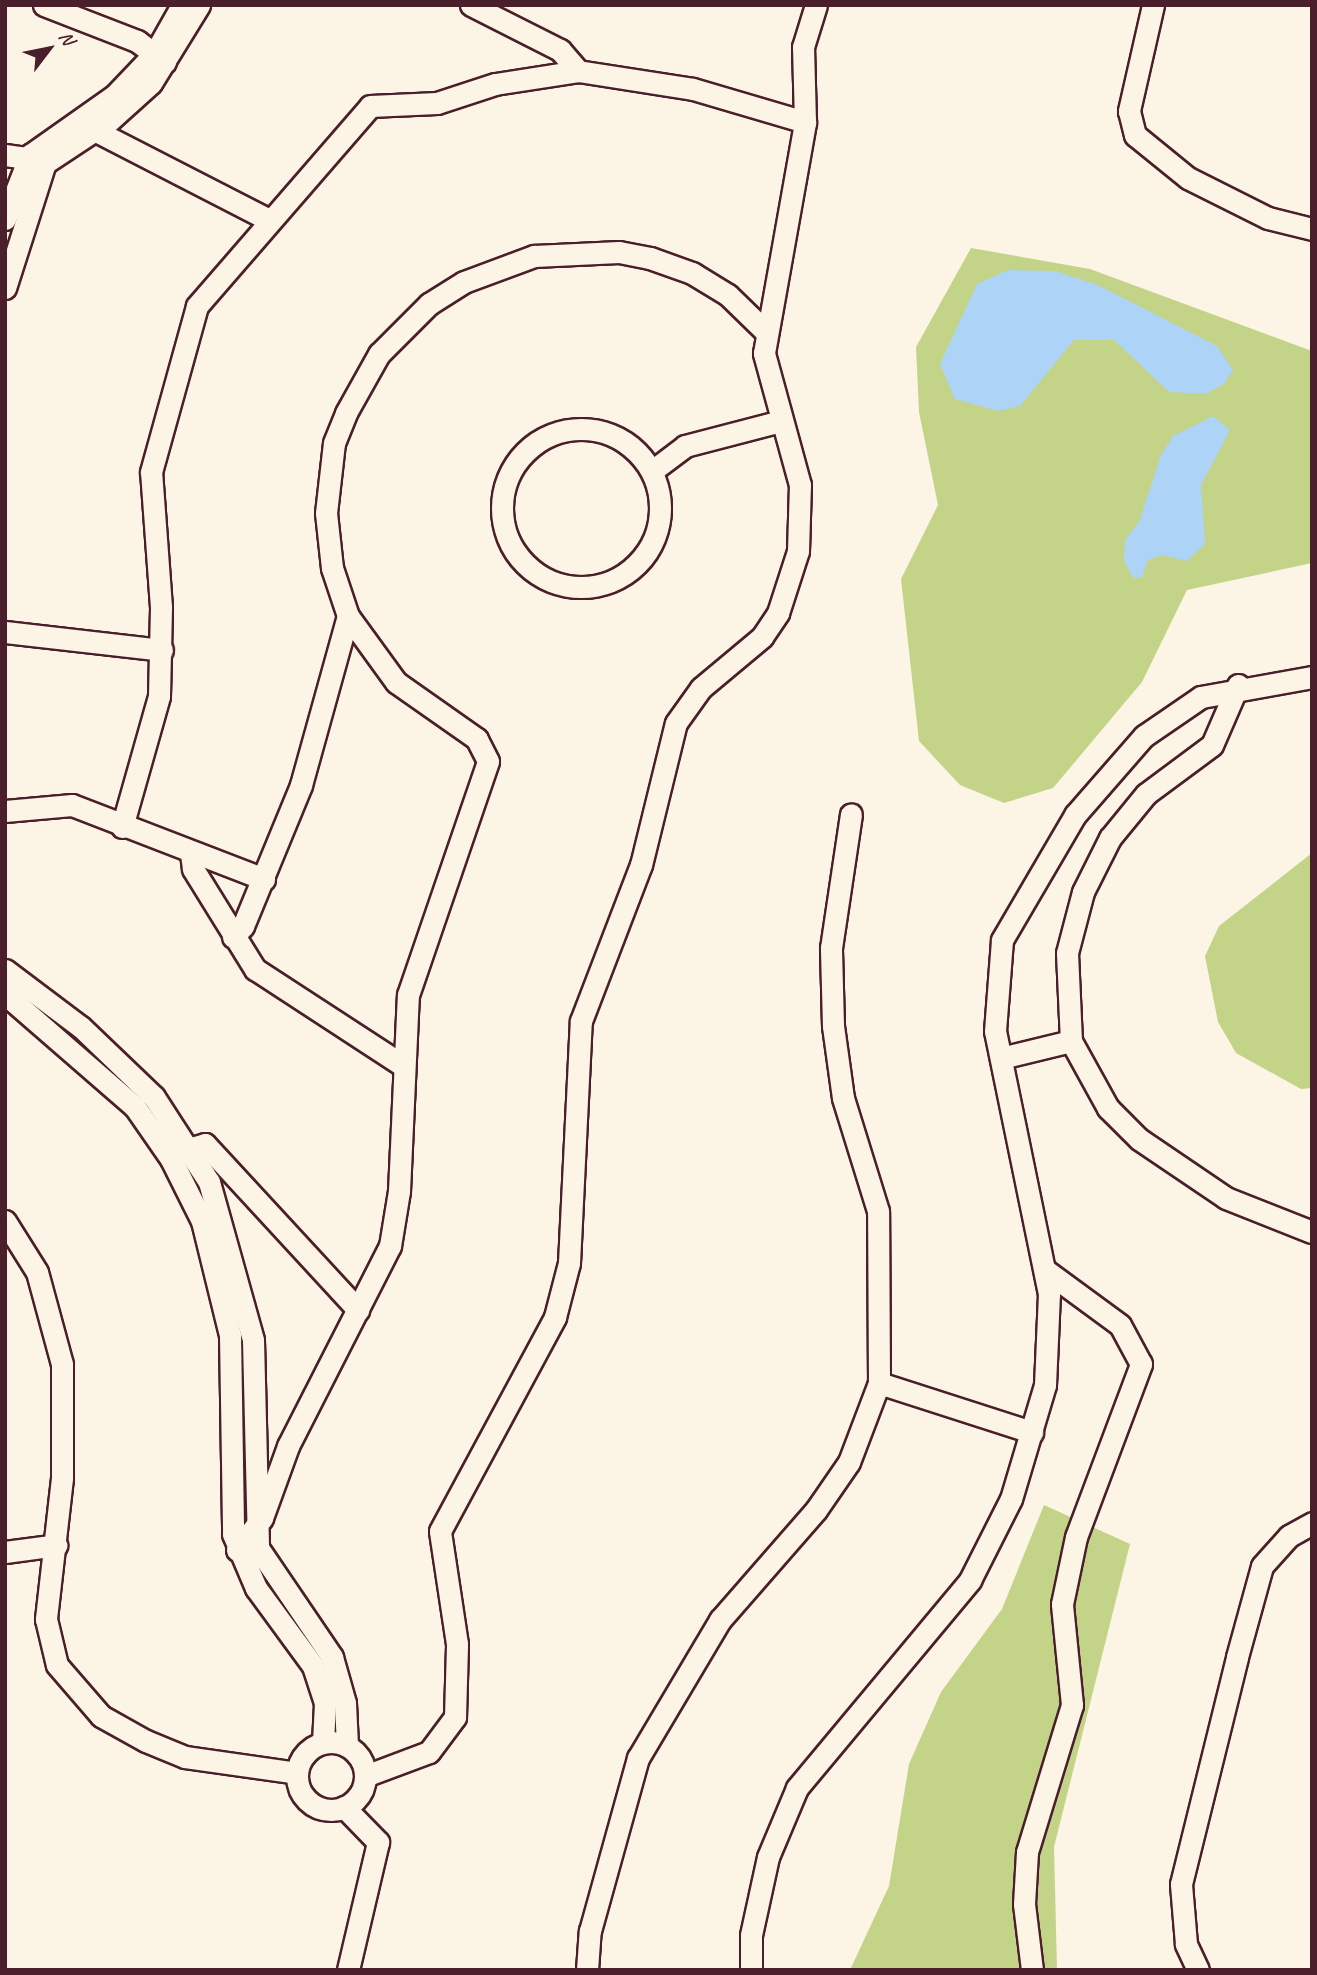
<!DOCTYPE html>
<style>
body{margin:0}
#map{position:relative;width:1317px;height:1975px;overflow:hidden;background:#fcf5e5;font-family:Caveat,sans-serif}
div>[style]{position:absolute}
.green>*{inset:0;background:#c3d387}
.water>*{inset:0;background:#add3f6}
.roads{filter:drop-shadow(2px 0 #4a1f2b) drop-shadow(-2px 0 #4a1f2b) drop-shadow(0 2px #4a1f2b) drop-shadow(0 -2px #4a1f2b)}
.minor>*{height:21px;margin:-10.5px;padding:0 10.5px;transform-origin:10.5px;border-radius:10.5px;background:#fcf5e5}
.minor>.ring{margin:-10.5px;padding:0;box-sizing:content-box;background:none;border:21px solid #fcf5e5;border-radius:50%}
span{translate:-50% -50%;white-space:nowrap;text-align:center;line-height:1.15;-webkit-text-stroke:7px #fcf5e5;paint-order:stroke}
.frame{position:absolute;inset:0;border:7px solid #4a1f2b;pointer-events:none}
.north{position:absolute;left:14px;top:14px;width:70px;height:70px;-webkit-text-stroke:5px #fcf5e5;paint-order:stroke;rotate:58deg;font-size:19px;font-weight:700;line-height:28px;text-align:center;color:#4a1f2b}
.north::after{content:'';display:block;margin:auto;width:24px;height:32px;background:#4a1f2b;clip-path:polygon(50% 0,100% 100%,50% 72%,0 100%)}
</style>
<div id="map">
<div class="green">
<i style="clip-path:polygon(971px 248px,1090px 269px,1312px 351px,1312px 563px,1187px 590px,1142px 682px,1053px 788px,1004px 803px,960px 785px,919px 741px,901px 579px,938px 505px,919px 412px,916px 347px)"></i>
<i style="clip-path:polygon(1312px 853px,1312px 1088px,1301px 1089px,1236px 1053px,1218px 1022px,1205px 956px,1219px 926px)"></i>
<i style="clip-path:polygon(1044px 1505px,1130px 1544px,1054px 1847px,1057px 1970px,850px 1970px,889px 1886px,909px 1764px,941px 1692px,1002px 1609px)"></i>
</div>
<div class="water">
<i style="clip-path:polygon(1008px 270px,1055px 271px,1098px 285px,1217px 346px,1233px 370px,1224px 384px,1205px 394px,1169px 392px,1114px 340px,1074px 340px,1020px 406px,998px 411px,955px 399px,940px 364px,977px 284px)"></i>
<i style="clip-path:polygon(1213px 416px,1230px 430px,1201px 485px,1205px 544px,1187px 561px,1162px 555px,1148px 560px,1142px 577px,1133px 578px,1124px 560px,1125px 540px,1139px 522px,1161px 455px,1173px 436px)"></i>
</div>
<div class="roads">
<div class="minor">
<i style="left:44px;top:5px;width:100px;rotate:21.2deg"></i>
<i style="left:137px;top:41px;width:35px;rotate:37deg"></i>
<i style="left:471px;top:5px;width:100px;rotate:26.8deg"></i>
<i style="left:560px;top:50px;width:28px;rotate:49deg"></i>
<i style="left:578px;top:71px;width:116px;rotate:8.9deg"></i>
<i style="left:693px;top:89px;width:117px;rotate:16.4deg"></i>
<i style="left:1153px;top:5px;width:109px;rotate:102.8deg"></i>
<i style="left:1129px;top:111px;width:25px;rotate:76deg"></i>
<i style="left:1135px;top:135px;width:68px;rotate:39.1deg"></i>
<i style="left:1188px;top:178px;width:89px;rotate:26.6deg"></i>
<i style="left:1268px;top:218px;width:45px;rotate:14deg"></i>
<i style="left:94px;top:130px;width:195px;rotate:27.2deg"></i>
<i style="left:5px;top:155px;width:35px;rotate:8deg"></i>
<i style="left:5px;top:219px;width:69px;rotate:-68.7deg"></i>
<i style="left:30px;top:155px;width:104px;rotate:-35.2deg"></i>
<i style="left:115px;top:95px;width:58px;rotate:-46.4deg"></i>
<i style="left:155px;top:53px;width:55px;rotate:-60.6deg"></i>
<i style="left:5px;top:288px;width:131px;rotate:-72.3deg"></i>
<i style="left:45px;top:163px;width:78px;rotate:-33.5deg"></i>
<i style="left:110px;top:120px;width:55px;rotate:-42.1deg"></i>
<i style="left:151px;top:83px;width:92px;rotate:-58.4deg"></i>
<i class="ring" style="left:502px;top:429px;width:137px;height:137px"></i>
<i style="left:652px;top:471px;width:41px;rotate:-37.1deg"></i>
<i style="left:685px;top:446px;width:99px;rotate:-14.6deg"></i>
<i style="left:5px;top:632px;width:158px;rotate:6.5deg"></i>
<i style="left:1238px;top:685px;width:65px;rotate:113.4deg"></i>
<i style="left:1212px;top:745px;width:82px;rotate:143.4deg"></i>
<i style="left:1146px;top:794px;width:57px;rotate:129.3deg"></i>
<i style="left:1110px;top:838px;width:60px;rotate:116.6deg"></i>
<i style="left:1083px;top:892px;width:63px;rotate:104.7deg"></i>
<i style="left:1067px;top:953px;width:88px;rotate:87.4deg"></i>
<i style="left:1071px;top:1041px;width:77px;rotate:61.1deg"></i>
<i style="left:1108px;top:1108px;width:44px;rotate:45deg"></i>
<i style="left:1139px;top:1139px;width:105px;rotate:34.1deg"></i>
<i style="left:1226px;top:1198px;width:92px;rotate:21.6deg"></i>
<i style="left:5px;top:811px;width:67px;rotate:-5.1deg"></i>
<i style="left:72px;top:805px;width:206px;rotate:21.1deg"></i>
<i style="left:122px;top:827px;width:136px;rotate:-74.2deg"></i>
<i style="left:159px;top:696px;width:89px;rotate:-88.7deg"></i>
<i style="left:161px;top:607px;width:135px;rotate:-94.2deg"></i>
<i style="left:151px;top:472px;width:172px;rotate:-74.5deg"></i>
<i style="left:197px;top:306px;width:264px;rotate:-49.1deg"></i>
<i style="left:370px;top:106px;width:67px;rotate:-2.6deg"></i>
<i style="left:437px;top:103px;width:61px;rotate:-18.1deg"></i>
<i style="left:495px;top:84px;width:84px;rotate:-8.9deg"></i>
<i style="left:191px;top:854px;width:15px;rotate:82deg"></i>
<i style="left:193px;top:869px;width:118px;rotate:58.2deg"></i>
<i style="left:255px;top:969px;width:176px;rotate:33.1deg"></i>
<i style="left:233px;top:937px;width:15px;rotate:-48deg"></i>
<i style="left:243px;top:926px;width:152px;rotate:-67.6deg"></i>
<i style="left:301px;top:785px;width:175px;rotate:-74.5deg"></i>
<i style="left:5px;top:970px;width:95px;rotate:36.9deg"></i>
<i style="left:81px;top:1027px;width:101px;rotate:43.8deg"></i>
<i style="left:154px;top:1097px;width:101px;rotate:57.1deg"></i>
<i style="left:209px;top:1182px;width:164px;rotate:74.4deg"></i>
<i style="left:253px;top:1340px;width:208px;rotate:88.6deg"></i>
<i style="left:258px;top:1548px;width:132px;rotate:55.8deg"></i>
<i style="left:332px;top:1657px;width:48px;rotate:74.2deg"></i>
<i style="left:345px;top:1703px;width:43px;rotate:87.3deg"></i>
<i style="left:5px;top:994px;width:172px;rotate:41deg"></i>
<i style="left:135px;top:1107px;width:63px;rotate:55.3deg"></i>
<i style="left:171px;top:1159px;width:69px;rotate:63.4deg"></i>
<i style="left:202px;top:1221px;width:117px;rotate:76.2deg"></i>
<i style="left:230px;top:1335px;width:199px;rotate:89.1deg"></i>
<i style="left:233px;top:1534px;width:59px;rotate:66.9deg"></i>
<i style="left:256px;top:1588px;width:97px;rotate:53.8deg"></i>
<i style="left:313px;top:1666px;width:39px;rotate:72deg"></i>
<i style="left:325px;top:1703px;width:40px;rotate:92.9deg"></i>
<i style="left:1001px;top:1058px;width:72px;rotate:-13.7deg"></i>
<i style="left:181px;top:1151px;width:25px;rotate:-16deg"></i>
<i style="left:205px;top:1144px;width:226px;rotate:47.3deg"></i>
<i style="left:5px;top:1221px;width:60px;rotate:57.9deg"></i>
<i style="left:37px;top:1272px;width:95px;rotate:74.8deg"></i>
<i style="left:62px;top:1364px;width:114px;rotate:90deg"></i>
<i style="left:62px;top:1478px;width:142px;rotate:96.5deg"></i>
<i style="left:46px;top:1619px;width:47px;rotate:76.6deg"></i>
<i style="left:57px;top:1665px;width:67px;rotate:49.2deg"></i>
<i style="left:101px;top:1716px;width:51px;rotate:29.1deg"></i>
<i style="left:146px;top:1741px;width:42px;rotate:22.3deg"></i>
<i style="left:185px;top:1757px;width:113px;rotate:8.1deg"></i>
<i style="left:879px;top:1383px;width:161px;rotate:17.8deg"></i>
<i style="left:237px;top:1550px;width:41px;rotate:-52deg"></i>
<i style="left:262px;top:1518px;width:77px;rotate:-70.1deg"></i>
<i style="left:288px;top:1446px;width:225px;rotate:-63deg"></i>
<i style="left:390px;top:1246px;width:56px;rotate:-80.7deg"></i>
<i style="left:399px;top:1191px;width:196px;rotate:-87.4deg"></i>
<i style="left:408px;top:995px;width:247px;rotate:-71.1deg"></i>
<i style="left:488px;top:761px;width:25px;rotate:-117deg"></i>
<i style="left:477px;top:739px;width:99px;rotate:-144.9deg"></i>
<i style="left:396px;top:682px;width:82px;rotate:-126deg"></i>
<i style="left:348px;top:616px;width:51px;rotate:-108.4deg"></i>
<i style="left:332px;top:568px;width:55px;rotate:-96.2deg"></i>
<i style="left:326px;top:513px;width:70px;rotate:-83.5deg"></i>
<i style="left:334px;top:443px;width:32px;rotate:-68deg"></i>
<i style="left:346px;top:413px;width:68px;rotate:-60.8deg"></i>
<i style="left:379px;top:354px;width:71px;rotate:-45deg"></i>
<i style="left:429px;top:304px;width:41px;rotate:-32.2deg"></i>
<i style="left:464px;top:282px;width:75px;rotate:-20.4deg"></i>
<i style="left:534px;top:256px;width:85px;rotate:-2.7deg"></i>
<i style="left:619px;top:252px;width:32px;rotate:11deg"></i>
<i style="left:650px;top:258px;width:45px;rotate:19.7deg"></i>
<i style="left:692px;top:273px;width:42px;rotate:31.4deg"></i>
<i style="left:728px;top:295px;width:53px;rotate:44.2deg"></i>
<i style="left:5px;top:1552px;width:52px;rotate:-7.7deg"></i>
<i class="ring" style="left:297px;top:1742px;width:47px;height:47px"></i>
<i style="left:365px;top:1776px;width:68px;rotate:-20.6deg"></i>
<i style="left:429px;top:1752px;width:44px;rotate:-53.4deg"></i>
<i style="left:455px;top:1717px;width:73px;rotate:-88.4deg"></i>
<i style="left:457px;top:1644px;width:114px;rotate:-98.6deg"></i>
<i style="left:440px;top:1531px;width:243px;rotate:-61.7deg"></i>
<i style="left:555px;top:1317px;width:56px;rotate:-75.5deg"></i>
<i style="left:569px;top:1263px;width:242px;rotate:-87.2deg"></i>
<i style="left:581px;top:1021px;width:167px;rotate:-69deg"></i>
<i style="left:641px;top:865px;width:146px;rotate:-76.2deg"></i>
<i style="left:676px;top:723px;width:43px;rotate:-54.5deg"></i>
<i style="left:701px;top:688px;width:80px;rotate:-39.9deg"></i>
<i style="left:762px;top:637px;width:29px;rotate:-56deg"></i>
<i style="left:778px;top:613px;width:65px;rotate:-72.1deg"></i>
<i style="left:798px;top:551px;width:66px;rotate:-88.3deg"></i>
<i style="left:800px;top:485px;width:137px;rotate:-105.3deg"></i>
<i style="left:764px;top:353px;width:235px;rotate:-79.9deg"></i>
<i style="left:805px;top:122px;width:75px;rotate:-91.5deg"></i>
<i style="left:803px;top:47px;width:44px;rotate:-72.8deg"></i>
<i style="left:344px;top:1807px;width:49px;rotate:45.8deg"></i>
<i style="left:378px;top:1842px;width:131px;rotate:103.2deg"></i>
<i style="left:587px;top:1970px;width:39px;rotate:-86deg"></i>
<i style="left:590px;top:1931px;width:180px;rotate:-74.5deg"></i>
<i style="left:638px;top:1758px;width:161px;rotate:-59.3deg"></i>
<i style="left:720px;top:1620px;width:146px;rotate:-48.9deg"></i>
<i style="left:816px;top:1510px;width:58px;rotate:-55.5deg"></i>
<i style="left:849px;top:1462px;width:85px;rotate:-69.2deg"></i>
<i style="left:879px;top:1383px;width:172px;rotate:-90.3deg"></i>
<i style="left:878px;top:1211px;width:118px;rotate:-107.2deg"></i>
<i style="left:843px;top:1098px;width:73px;rotate:-97.9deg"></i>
<i style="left:833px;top:1026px;width:78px;rotate:-91.5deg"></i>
<i style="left:831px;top:948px;width:135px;rotate:-81.5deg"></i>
<i style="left:751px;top:1970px;width:35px;rotate:-90deg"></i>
<i style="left:751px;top:1935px;width:80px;rotate:-77.7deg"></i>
<i style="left:768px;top:1857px;width:75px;rotate:-67.2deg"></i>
<i style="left:797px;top:1788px;width:271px;rotate:-50.2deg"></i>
<i style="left:970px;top:1580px;width:91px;rotate:-63.2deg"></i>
<i style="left:1011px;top:1499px;width:119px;rotate:-73.4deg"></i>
<i style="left:1045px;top:1385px;width:91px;rotate:-87.5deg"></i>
<i style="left:1049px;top:1294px;width:268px;rotate:-101.6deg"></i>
<i style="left:995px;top:1031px;width:91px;rotate:-85.6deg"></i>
<i style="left:1002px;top:940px;width:145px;rotate:-59.7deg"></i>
<i style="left:1075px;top:815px;width:105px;rotate:-48.9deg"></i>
<i style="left:1144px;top:736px;width:69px;rotate:-34.4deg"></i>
<i style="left:1201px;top:697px;width:113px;rotate:-10.2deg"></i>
<i style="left:1032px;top:1970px;width:66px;rotate:-96.9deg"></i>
<i style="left:1024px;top:1904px;width:52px;rotate:-86.7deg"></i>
<i style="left:1027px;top:1852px;width:154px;rotate:-73deg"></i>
<i style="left:1072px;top:1705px;width:101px;rotate:-95.7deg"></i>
<i style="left:1062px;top:1604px;width:68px;rotate:-78.2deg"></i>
<i style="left:1076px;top:1537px;width:185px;rotate:-69.4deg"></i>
<i style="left:1141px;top:1364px;width:44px;rotate:-118.3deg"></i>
<i style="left:1120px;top:1325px;width:93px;rotate:-143.7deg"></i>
<i style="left:1198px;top:1970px;width:29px;rotate:-115deg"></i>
<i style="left:1186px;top:1944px;width:60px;rotate:-94.8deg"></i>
<i style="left:1181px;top:1884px;width:234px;rotate:-76.1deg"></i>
<i style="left:1237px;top:1657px;width:94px;rotate:-74.6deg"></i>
<i style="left:1262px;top:1566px;width:40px;rotate:-48deg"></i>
<i style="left:1289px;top:1536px;width:26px;rotate:-29deg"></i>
</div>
</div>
<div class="frame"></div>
<div class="north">N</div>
</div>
